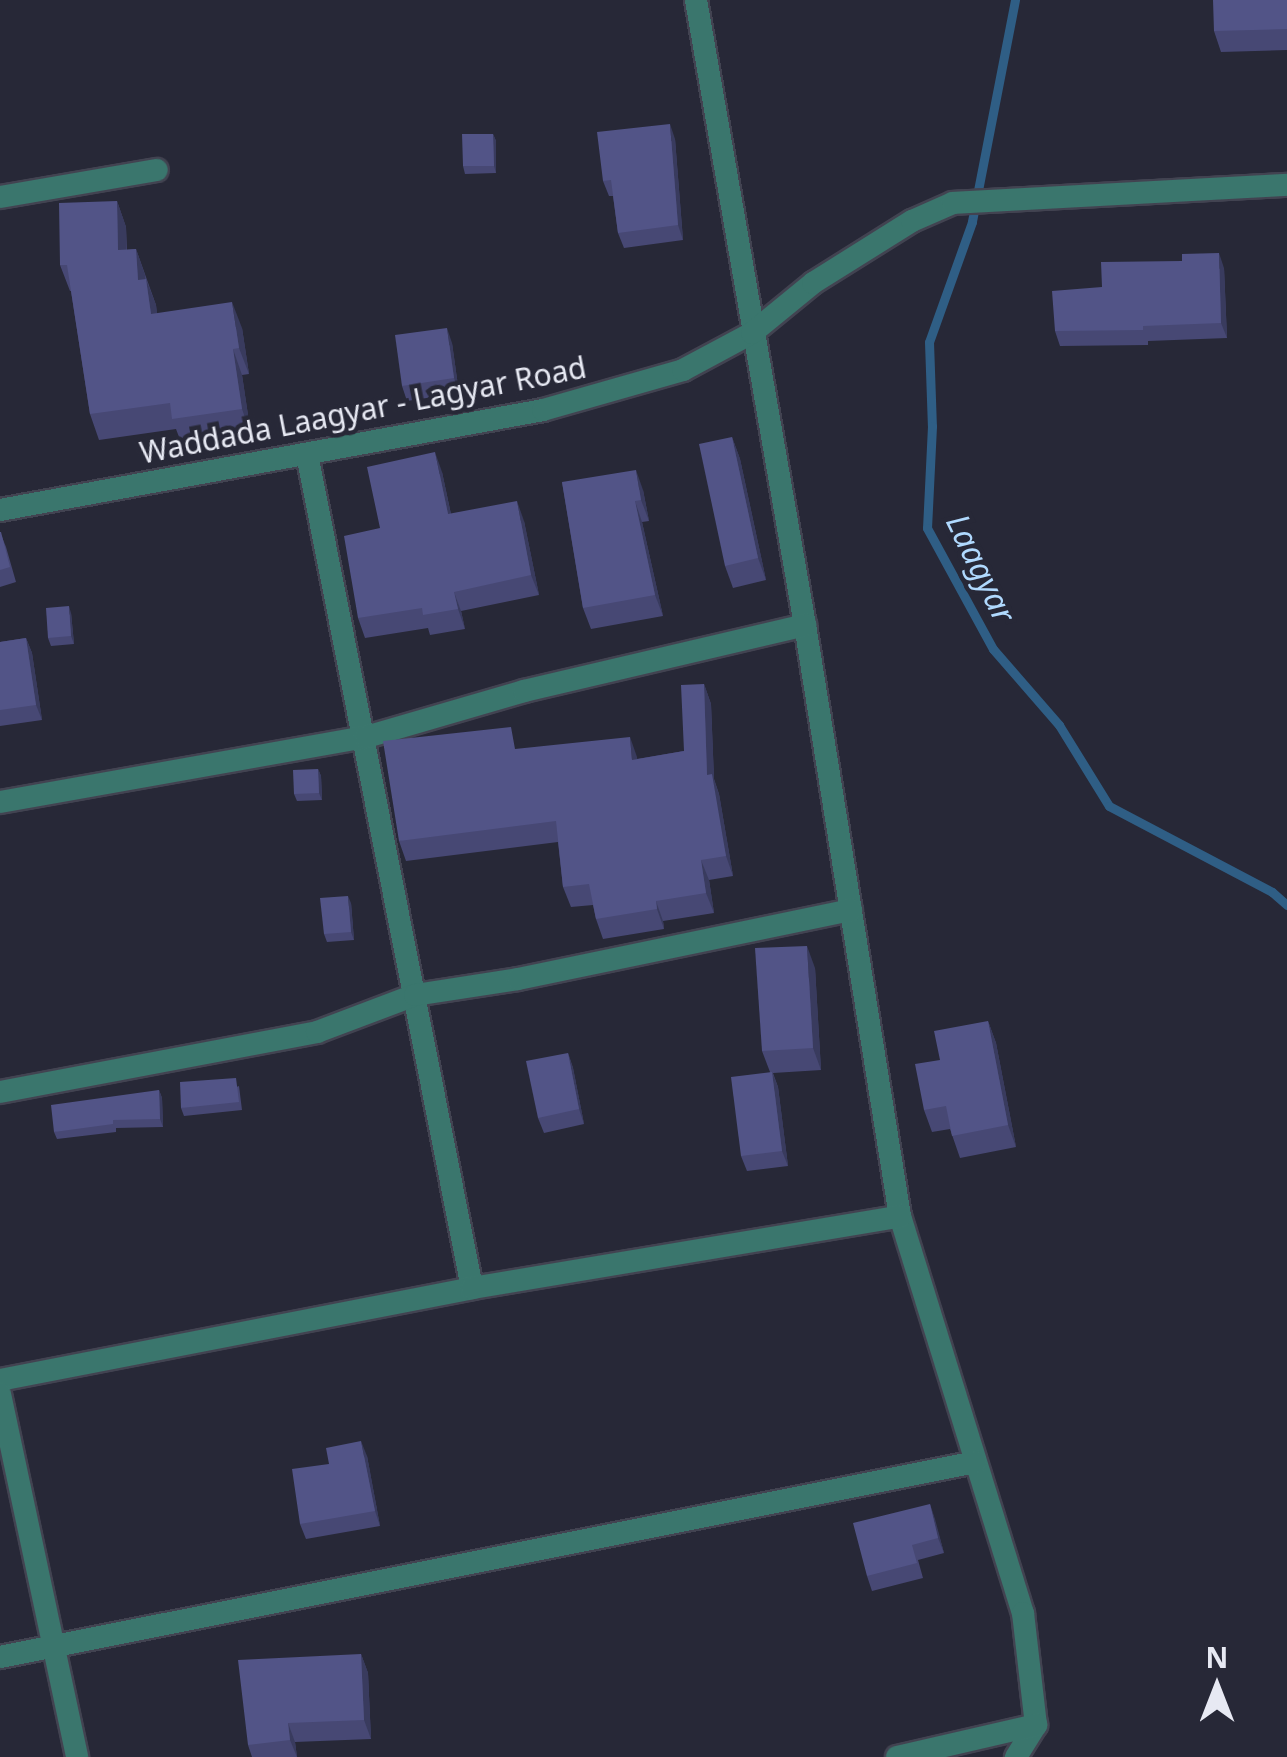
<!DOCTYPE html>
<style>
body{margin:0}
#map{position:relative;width:1287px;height:1757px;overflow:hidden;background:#272837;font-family:"Noto Sans",sans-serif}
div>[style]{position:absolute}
.stream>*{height:9px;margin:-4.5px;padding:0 4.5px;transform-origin:4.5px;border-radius:4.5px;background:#2f5e85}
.roads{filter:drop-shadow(2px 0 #424351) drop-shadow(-2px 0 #424351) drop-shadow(0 2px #424351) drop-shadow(0 -2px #424351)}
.minor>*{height:22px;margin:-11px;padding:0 11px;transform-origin:11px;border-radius:11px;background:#3a766d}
.wall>*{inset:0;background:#474874}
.shaded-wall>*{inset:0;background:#393b5e}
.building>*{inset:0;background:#525487}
span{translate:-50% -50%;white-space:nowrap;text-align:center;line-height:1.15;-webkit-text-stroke:9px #272837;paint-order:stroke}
.street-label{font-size:30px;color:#e7e9f3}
.water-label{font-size:32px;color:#b0d9fe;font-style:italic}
.north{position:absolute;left:1167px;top:1637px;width:100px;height:100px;-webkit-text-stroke:8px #272837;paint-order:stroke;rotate:0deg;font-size:28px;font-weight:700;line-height:40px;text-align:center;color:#e7e9f3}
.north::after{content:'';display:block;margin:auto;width:35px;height:45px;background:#e7e9f3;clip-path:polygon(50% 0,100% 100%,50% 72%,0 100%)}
</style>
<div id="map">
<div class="stream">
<i style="left:1015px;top:0;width:226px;rotate:101deg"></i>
<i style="left:972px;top:222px;width:127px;rotate:109.7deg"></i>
<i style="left:929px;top:342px;width:84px;rotate:88deg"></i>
<i style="left:932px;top:426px;width:102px;rotate:92.8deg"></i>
<i style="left:927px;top:528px;width:138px;rotate:61.4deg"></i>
<i style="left:993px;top:649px;width:101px;rotate:49deg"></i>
<i style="left:1059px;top:725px;width:95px;rotate:58.3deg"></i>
<i style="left:1109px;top:806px;width:184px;rotate:27.8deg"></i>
<i style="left:1272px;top:892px;width:20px;rotate:41deg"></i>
</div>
<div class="roads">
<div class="minor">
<i style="left:696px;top:0;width:634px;rotate:80.11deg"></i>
<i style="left:805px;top:625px;width:599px;rotate:80.87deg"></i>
<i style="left:900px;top:1216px;width:416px;rotate:72.8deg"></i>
<i style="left:1023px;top:1613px;width:113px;rotate:83.4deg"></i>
<i style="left:1036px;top:1725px;width:38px;rotate:122deg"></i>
<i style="left:0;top:197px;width:159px;rotate:-9.8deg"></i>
<i style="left:307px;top:454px;width:850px;rotate:78.81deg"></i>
<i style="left:0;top:510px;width:552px;rotate:-10.43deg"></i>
<i style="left:543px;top:410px;width:146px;rotate:-15.9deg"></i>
<i style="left:683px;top:370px;width:78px;rotate:-28.2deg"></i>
<i style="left:752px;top:333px;width:79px;rotate:-39.3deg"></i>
<i style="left:813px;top:283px;width:117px;rotate:-32.1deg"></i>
<i style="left:912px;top:221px;width:45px;rotate:-23.7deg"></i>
<i style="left:953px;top:203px;width:334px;rotate:-3.1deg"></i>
<i style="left:0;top:802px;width:372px;rotate:-10.1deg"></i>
<i style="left:366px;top:737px;width:165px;rotate:-16.2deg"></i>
<i style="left:524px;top:691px;width:289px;rotate:-13.2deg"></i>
<i style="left:0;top:1092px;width:323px;rotate:-10.7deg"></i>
<i style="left:317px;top:1032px;width:105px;rotate:-20.7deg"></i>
<i style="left:415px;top:995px;width:104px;rotate:-8.8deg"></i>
<i style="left:518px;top:979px;width:340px;rotate:-11.7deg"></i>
<i style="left:0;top:1380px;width:481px;rotate:-11deg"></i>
<i style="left:472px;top:1288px;width:434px;rotate:-9.5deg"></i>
<i style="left:0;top:1394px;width:371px;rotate:78deg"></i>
<i style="left:0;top:1657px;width:995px;rotate:-11.3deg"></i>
<i style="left:897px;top:1757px;width:143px;rotate:-13deg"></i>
</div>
</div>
<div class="wall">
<i style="clip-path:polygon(1287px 0,1287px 50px,1221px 52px,1214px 31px)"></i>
<i style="clip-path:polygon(493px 134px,496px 141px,496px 173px,465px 174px,463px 166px)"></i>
<i style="clip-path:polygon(675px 139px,683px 240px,624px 248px,618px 233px,613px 196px,609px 196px,603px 181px)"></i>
<i style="clip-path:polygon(117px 201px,126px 227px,127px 250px,136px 249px,156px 305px,157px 314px,242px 328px,249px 374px,242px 375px,251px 435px,182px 445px,176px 429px,99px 440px,90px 414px,71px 291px,70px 291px,60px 265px)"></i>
<i style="clip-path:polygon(1224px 268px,1227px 338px,1148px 341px,1148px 345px,1060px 346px,1055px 331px,1102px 287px)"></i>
<i style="clip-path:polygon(452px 343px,459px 393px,407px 401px,402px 386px)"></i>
<i style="clip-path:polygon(732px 437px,740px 459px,766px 580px,733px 588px,725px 566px)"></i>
<i style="clip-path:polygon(442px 472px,451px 514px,524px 521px,539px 595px,461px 611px,465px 629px,430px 635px,428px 628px,365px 638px,358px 618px,380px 528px)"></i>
<i style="clip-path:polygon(562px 482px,643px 490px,649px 521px,642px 522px,663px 616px,591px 629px,583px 608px)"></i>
<i style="clip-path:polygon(0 532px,6px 547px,16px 582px,0 587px)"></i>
<i style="clip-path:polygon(71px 613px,74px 644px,51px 646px,48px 638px)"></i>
<i style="clip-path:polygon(26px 638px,32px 653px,42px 720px,0 726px,0 642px)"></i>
<i style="clip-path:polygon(704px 684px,711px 704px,714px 779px,719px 794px,733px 876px,709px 880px,714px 913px,663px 921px,664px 929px,603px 939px,596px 919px,593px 905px,571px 907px,563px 887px,558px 842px,406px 861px,399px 841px,637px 757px,637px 759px,684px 751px)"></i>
<i style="clip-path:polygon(318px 769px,321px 776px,322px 800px,297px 801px,294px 794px)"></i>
<i style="clip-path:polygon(351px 903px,354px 940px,327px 942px,324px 934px)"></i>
<i style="clip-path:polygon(815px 968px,821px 1070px,773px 1073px,778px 1087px,788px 1166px,747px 1171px,741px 1156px,770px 1072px,762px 1051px)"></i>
<i style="clip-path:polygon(988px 1021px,996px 1043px,1016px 1147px,960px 1158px,950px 1129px,932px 1132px,924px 1110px,940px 1060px)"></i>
<i style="clip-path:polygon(568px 1053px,573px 1068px,584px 1124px,544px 1133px,538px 1118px)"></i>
<i style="clip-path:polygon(239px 1086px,242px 1110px,184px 1116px,181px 1108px)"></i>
<i style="clip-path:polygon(159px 1090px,162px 1098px,163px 1127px,116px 1128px,116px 1132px,57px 1139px,54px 1132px)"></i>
<i style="clip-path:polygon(367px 1456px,380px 1526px,306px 1539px,300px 1524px,329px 1464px)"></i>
<i style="clip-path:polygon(930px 1504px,944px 1553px,918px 1560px,923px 1578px,872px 1591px,867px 1576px)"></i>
<i style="clip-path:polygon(361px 1654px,368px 1673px,371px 1739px,295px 1742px,297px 1757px,252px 1757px,248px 1745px)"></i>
</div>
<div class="shaded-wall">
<i style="clip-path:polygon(670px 124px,675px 139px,683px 240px,678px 225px)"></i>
<i style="clip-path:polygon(493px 134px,496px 141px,496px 173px,494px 166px)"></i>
<i style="clip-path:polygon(117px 201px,126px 227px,127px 276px,118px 250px)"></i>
<i style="clip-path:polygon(136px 249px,145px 275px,148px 306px,138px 280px)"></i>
<i style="clip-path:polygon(1219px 253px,1224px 268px,1227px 338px,1221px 323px)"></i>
<i style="clip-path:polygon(146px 279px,156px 305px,160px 340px,151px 314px)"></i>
<i style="clip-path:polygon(232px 302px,242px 328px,249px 374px,239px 348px)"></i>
<i style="clip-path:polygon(447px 328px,452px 343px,459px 393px,454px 378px)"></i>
<i style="clip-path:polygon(233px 349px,242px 375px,251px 435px,242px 409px)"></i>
<i style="clip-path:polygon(732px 437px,740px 459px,766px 580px,758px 558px)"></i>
<i style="clip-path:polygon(435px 452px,442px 472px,455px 534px,448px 514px)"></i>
<i style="clip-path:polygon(636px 470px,643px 490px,649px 521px,641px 500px)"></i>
<i style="clip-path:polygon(517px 501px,524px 521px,539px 595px,531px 575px)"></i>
<i style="clip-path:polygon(635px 501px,642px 522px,663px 616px,655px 595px)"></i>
<i style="clip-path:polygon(454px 592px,461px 611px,465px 629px,458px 609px)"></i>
<i style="clip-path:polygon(69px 606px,71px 613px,74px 644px,71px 636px)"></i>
<i style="clip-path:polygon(26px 638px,32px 653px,42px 720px,36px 705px)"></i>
<i style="clip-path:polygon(704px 684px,711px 704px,714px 779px,719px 794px,733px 876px,726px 856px,707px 775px)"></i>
<i style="clip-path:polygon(630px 737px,637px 757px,640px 780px,632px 760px)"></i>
<i style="clip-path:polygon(318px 769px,321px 776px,322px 800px,319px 793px)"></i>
<i style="clip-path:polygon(701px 860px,709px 880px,714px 913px,706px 893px)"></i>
<i style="clip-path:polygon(348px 896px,351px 903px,354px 940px,351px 932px)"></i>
<i style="clip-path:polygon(656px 901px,663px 921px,664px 929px,657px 909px)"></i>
<i style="clip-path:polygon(807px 946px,815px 968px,821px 1070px,813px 1048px)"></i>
<i style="clip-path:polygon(988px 1021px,996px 1043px,1016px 1147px,1008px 1125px)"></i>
<i style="clip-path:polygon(568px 1053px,573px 1068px,584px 1124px,579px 1109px)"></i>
<i style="clip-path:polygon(772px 1072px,778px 1087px,788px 1166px,782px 1151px)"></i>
<i style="clip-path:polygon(159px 1090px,162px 1098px,163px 1127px,160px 1119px)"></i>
<i style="clip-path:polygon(361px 1441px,367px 1456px,380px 1526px,375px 1511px)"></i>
<i style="clip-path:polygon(930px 1504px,935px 1519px,944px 1553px,938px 1538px)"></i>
<i style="clip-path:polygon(361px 1654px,368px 1673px,371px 1739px,364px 1720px)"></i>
<i style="clip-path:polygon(288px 1723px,295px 1742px,297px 1757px,290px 1740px)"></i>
</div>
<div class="building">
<i style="clip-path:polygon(1213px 0,1287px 0,1287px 29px,1214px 31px)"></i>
<i style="clip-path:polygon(670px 124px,678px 225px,618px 233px,611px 180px,603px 181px,597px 132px)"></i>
<i style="clip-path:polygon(462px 134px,493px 134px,494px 166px,463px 166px)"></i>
<i style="clip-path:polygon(117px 201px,118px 250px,136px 249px,138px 280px,146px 279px,151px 314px,232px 302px,239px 348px,233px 349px,242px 409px,172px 419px,170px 403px,90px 414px,67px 265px,60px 265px,59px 203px)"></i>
<i style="clip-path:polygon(1219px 253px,1221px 323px,1143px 326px,1143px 330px,1055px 331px,1052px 291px,1102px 287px,1101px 262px,1182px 261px,1182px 254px)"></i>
<i style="clip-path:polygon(447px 328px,454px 378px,402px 386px,395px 335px)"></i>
<i style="clip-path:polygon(732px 437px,758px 558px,725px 566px,699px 444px)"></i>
<i style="clip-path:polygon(435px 452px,448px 514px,517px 501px,531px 575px,454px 592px,458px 609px,423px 615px,422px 608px,358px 618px,344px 536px,380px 528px,367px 467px)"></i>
<i style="clip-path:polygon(636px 470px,641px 500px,635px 501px,655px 595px,583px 608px,562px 482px)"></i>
<i style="clip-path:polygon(1px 532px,10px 567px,0 570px,0 532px)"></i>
<i style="clip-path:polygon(69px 606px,71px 636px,48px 638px,46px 608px)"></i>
<i style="clip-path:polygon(26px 638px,36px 705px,0 710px,0 642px)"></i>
<i style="clip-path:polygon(704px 684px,707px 775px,712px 774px,726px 856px,701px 860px,706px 893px,656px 901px,657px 909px,596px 919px,589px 884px,563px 887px,556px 821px,399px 841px,383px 741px,511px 727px,515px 749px,630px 737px,632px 760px,684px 751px,681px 685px)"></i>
<i style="clip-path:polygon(318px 769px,319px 793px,294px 794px,293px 770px)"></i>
<i style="clip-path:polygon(348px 896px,351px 932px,324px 934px,320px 898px)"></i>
<i style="clip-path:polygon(807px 946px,813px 1048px,762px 1051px,755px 948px)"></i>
<i style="clip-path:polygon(988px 1021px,1008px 1125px,952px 1136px,946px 1106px,924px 1110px,915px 1064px,940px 1060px,934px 1031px)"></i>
<i style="clip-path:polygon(568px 1053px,579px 1109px,538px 1118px,526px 1061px)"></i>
<i style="clip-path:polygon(772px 1072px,782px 1151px,741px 1156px,731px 1077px)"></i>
<i style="clip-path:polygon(236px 1078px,239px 1102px,181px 1108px,180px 1082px)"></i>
<i style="clip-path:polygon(159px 1090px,160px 1119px,113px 1120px,113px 1124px,54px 1132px,51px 1105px)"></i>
<i style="clip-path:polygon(361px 1441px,375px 1511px,300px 1524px,292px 1469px,329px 1464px,326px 1448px)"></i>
<i style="clip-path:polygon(930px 1504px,938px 1538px,912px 1545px,917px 1563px,867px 1576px,853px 1523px)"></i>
<i style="clip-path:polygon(361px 1654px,364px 1720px,288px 1723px,290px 1740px,248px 1745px,238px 1660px)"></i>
</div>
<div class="street-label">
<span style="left:363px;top:410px;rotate:-11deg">Waddada Laagyar - Lagyar Road</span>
</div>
<div class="water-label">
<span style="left:981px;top:568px;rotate:64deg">Laagyar</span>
</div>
<div class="north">N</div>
</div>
